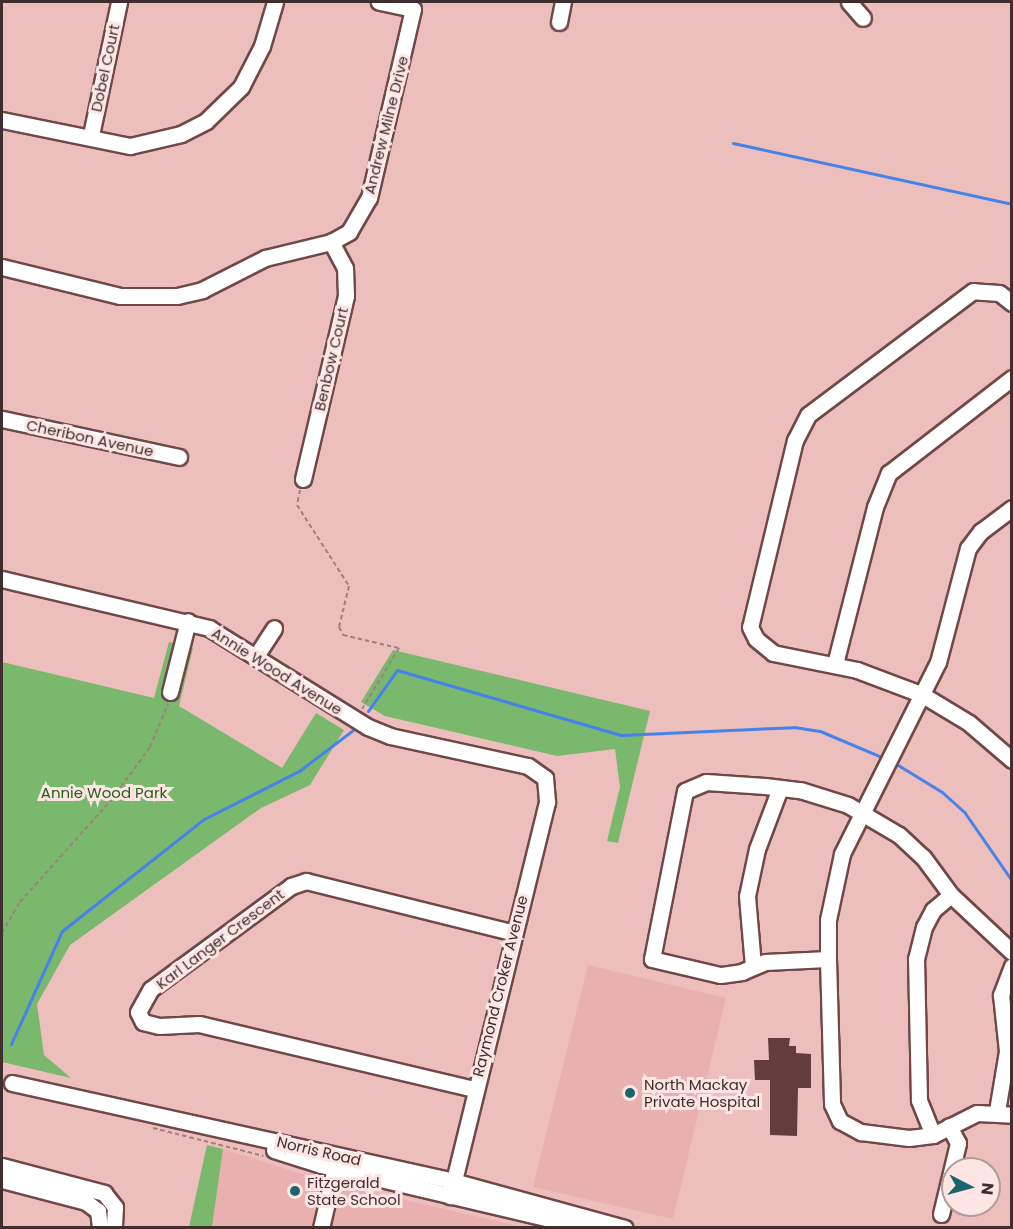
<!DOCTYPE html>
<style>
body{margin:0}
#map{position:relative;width:1013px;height:1229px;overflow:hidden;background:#ecbebc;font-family:Poppins,sans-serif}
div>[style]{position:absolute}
.built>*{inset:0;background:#e8b1b0}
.green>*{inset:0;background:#7ab86d}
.stream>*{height:3px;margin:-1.5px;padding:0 1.5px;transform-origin:1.5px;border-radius:1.5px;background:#4583eb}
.building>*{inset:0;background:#633d3c}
.path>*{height:2px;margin-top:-1px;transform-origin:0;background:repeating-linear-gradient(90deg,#a17f7e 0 4.5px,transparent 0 7.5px)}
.roads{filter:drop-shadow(2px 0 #6f4847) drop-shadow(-2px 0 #6f4847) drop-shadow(0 2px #6f4847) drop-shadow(0 -2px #6f4847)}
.minor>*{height:15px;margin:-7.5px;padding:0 7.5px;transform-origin:7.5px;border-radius:7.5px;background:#fff}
.dots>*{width:16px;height:16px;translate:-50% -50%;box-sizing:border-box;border:3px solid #fde5e4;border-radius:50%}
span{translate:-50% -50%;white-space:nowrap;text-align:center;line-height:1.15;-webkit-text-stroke:6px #fde5e4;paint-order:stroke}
.street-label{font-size:15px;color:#402e2e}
.park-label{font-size:15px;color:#266019}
.poi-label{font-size:15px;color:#402e2e}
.left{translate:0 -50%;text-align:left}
.frame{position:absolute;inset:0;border:3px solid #402e2e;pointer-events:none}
.north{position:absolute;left:941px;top:1157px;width:60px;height:60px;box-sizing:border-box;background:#fde5e4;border:2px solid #b19c9b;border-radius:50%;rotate:96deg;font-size:16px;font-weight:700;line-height:24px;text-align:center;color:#402e2e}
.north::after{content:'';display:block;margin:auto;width:21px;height:27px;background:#18666a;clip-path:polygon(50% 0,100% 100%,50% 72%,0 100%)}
</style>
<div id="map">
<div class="built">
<i style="clip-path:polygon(588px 965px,726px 998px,673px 1219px,533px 1187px)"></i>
<i style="clip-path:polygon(223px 1149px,325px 1181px,522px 1227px,212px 1228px)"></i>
</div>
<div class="green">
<i style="clip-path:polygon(169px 642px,193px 648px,179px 706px,282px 768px,316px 713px,344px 730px,310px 785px,261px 808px,70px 945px,37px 1004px,44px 1055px,71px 1078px,2px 1062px,2px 662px,154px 698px)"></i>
<i style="clip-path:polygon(393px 650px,650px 711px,618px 843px,607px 841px,620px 787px,615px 749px,557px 756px,385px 716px,361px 702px)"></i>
<i style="clip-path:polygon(207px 1145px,223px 1149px,212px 1227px,189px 1227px)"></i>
</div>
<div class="stream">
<i style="left:733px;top:143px;width:286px;rotate:12.3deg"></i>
<i style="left:368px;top:711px;width:50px;rotate:-54.7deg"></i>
<i style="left:397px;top:670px;width:233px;rotate:16.2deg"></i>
<i style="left:621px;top:735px;width:173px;rotate:-2.6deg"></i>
<i style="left:794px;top:727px;width:26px;rotate:9deg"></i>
<i style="left:820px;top:731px;width:69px;rotate:22.9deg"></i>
<i style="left:893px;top:762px;width:57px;rotate:31.5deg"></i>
<i style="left:942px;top:792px;width:31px;rotate:42deg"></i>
<i style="left:965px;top:813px;width:83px;rotate:55.3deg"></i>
<i style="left:11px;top:1044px;width:124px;rotate:-65.7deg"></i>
<i style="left:62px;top:931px;width:181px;rotate:-38.3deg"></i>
<i style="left:204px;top:819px;width:106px;rotate:-26.8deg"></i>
<i style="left:299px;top:771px;width:73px;rotate:-37.2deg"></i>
</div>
<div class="building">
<i style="clip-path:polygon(768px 1038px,790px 1038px,789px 1046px,796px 1046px,796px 1053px,811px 1054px,811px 1088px,798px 1088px,797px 1136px,770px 1135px,770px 1080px,755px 1080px,754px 1060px,769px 1060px)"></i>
</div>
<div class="path">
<i style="left:300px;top:490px;width:15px;rotate:101deg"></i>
<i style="left:297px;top:505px;width:96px;rotate:57.3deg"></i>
<i style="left:349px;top:586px;width:42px;rotate:103.7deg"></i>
<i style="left:339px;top:627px;width:9px;rotate:63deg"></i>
<i style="left:343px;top:635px;width:57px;rotate:13.1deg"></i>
<i style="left:399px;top:648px;width:71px;rotate:121.2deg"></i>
<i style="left:2px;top:933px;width:36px;rotate:-60deg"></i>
<i style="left:20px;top:902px;width:138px;rotate:-48.2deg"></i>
<i style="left:112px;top:799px;width:64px;rotate:-53.8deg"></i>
<i style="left:150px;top:747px;width:47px;rotate:-67.3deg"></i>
<i style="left:153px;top:1128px;width:114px;rotate:14.2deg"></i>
</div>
<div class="roads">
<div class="minor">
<i style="left:849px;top:2px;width:21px;rotate:49deg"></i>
<i style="left:559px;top:22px;width:20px;rotate:-79deg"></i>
<i style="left:2px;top:120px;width:131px;rotate:11.5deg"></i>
<i style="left:130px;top:146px;width:52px;rotate:-13.2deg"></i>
<i style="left:181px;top:134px;width:28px;rotate:-27deg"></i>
<i style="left:206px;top:121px;width:49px;rotate:-44.2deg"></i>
<i style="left:241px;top:87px;width:46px;rotate:-62.9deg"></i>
<i style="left:262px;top:46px;width:46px;rotate:-73.5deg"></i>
<i style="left:91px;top:135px;width:136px;rotate:-78.1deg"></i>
<i style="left:2px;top:267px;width:122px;rotate:13.8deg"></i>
<i style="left:120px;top:296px;width:57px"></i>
<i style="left:177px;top:296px;width:26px;rotate:-13deg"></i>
<i style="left:202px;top:290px;width:71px;rotate:-26.9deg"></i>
<i style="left:265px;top:258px;width:68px;rotate:-13.6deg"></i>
<i style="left:331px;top:242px;width:21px;rotate:-29deg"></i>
<i style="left:349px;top:232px;width:39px;rotate:-60deg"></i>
<i style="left:369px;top:198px;width:194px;rotate:-76.9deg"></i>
<i style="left:413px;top:9px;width:35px;rotate:-168deg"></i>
<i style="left:1012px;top:303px;width:16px;rotate:-142deg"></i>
<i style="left:999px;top:293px;width:26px;rotate:-176deg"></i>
<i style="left:973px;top:291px;width:206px;rotate:143.1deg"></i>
<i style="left:808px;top:415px;width:28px;rotate:117deg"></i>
<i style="left:795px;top:440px;width:192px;rotate:103.5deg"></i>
<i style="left:750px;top:627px;width:13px;rotate:63deg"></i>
<i style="left:756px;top:639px;width:22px;rotate:39deg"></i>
<i style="left:773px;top:653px;width:86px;rotate:11.4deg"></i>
<i style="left:857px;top:670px;width:68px;rotate:20.6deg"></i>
<i style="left:921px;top:694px;width:56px;rotate:31.1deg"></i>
<i style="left:969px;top:723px;width:57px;rotate:40.7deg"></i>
<i style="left:2px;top:419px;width:181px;rotate:12.1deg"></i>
<i style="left:303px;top:479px;width:188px;rotate:-76.8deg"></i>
<i style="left:346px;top:296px;width:28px;rotate:-92deg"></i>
<i style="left:345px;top:268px;width:30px;rotate:-118deg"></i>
<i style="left:1012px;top:508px;width:39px;rotate:143deg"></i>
<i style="left:981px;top:531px;width:21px;rotate:127deg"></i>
<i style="left:968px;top:548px;width:118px;rotate:104.7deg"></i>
<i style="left:938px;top:662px;width:215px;rotate:116.6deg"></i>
<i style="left:842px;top:854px;width:67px;rotate:102deg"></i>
<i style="left:828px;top:920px;width:39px;rotate:90deg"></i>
<i style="left:828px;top:959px;width:145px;rotate:88.4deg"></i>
<i style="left:832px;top:1104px;width:19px;rotate:65deg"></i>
<i style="left:840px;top:1121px;width:24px;rotate:28deg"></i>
<i style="left:861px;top:1132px;width:48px;rotate:7.1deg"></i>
<i style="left:909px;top:1138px;width:24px;rotate:-7deg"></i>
<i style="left:933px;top:1135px;width:49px;rotate:-26.6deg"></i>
<i style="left:977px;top:1113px;width:35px;rotate:3deg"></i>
<i style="left:2px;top:579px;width:213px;rotate:13.3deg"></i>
<i style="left:209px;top:628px;width:187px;rotate:31.9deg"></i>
<i style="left:368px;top:727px;width:24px;rotate:22deg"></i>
<i style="left:390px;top:736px;width:141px;rotate:12.3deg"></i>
<i style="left:528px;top:766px;width:21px;rotate:35deg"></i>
<i style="left:545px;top:778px;width:24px;rotate:85deg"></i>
<i style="left:547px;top:802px;width:406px;rotate:103.8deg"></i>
<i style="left:256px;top:656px;width:33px;rotate:-57deg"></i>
<i style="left:835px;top:664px;width:162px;rotate:-75.7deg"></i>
<i style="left:875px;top:507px;width:37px;rotate:-68deg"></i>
<i style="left:889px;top:473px;width:155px;rotate:-37.7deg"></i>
<i style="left:170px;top:692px;width:73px;rotate:-75.8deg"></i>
<i style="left:828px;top:959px;width:63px;rotate:177.3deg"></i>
<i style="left:765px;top:962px;width:25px;rotate:157deg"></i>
<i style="left:742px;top:972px;width:22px;rotate:172deg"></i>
<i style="left:720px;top:975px;width:70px;rotate:-166.8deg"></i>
<i style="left:652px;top:959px;width:171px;rotate:-78.9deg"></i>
<i style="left:685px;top:791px;width:23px;rotate:-23deg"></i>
<i style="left:706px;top:782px;width:59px;rotate:3.9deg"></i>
<i style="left:765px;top:786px;width:35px;rotate:7deg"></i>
<i style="left:800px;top:790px;width:50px;rotate:17.4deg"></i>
<i style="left:848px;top:805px;width:59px;rotate:30.5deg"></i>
<i style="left:899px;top:835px;width:33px;rotate:43deg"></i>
<i style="left:923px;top:857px;width:47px;rotate:53.6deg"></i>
<i style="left:951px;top:895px;width:83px;rotate:43.1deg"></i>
<i style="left:753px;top:966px;width:70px;rotate:-94.9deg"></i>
<i style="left:747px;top:896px;width:48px;rotate:-78deg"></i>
<i style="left:757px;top:849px;width:65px;rotate:-69.3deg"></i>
<i style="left:12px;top:1083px;width:452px;rotate:12.5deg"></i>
<i style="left:453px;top:1181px;width:178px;rotate:15.3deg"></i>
<i style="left:474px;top:1089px;width:283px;rotate:-166.7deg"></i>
<i style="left:199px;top:1024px;width:40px;rotate:177.1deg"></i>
<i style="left:159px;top:1026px;width:16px;rotate:-166deg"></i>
<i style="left:143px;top:1022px;width:11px;rotate:-117deg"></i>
<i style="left:138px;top:1012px;width:26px;rotate:-61deg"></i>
<i style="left:151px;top:989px;width:174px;rotate:-36.3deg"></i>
<i style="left:291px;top:886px;width:16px;rotate:-18deg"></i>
<i style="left:306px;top:881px;width:214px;rotate:14deg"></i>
<i style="left:997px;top:1111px;width:61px;rotate:-80.5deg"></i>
<i style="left:1007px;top:1051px;width:56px;rotate:-96.1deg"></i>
<i style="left:1001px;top:995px;width:31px;rotate:-69deg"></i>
<i style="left:933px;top:1135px;width:38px;rotate:-112deg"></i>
<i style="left:919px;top:1100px;width:141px;rotate:-91.2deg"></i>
<i style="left:916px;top:959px;width:33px;rotate:-76deg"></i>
<i style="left:924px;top:927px;width:19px;rotate:-62deg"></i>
<i style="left:933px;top:910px;width:23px;rotate:-40deg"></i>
<i style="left:274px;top:1150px;width:49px;rotate:17.7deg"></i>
<i style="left:321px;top:1165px;width:273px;rotate:13.3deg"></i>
<i style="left:2px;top:1166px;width:106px;rotate:14.8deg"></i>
<i style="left:104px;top:1193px;width:18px;rotate:52deg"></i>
<i style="left:115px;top:1207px;width:21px;rotate:93deg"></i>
<i style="left:2px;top:1180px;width:87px;rotate:14.7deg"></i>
<i style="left:86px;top:1202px;width:15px;rotate:37deg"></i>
<i style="left:98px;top:1211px;width:17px;rotate:83deg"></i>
<i style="left:941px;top:1214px;width:73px;rotate:-76.5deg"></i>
<i style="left:958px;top:1143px;width:19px;rotate:-118deg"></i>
<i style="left:321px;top:1228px;width:71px;rotate:-76.9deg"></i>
</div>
</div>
<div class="dots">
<i style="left:630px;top:1093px;background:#18666a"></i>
<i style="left:295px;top:1191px;background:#18666a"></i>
</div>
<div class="street-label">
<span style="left:105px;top:68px;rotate:-78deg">Dobel Court</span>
<span style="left:386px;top:125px;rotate:-76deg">Andrew Milne Drive</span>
<span style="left:331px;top:359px;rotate:-77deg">Benbow Court</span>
<span style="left:90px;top:438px;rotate:12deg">Cheribon Avenue</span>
<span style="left:277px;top:671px;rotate:32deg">Annie Wood Avenue</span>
<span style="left:220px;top:939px;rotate:-37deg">Karl Langer Crescent</span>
<span style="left:500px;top:986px;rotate:-76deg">Raymond Croker Avenue</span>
<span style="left:319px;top:1151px;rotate:13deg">Norris Road</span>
</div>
<div class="park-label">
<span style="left:104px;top:793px">Annie Wood Park</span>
</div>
<div class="poi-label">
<span class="left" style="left:644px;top:1093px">North Mackay<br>Private Hospital</span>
<span class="left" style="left:307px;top:1191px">Fitzgerald<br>State School</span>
</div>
<div class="frame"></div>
<div class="north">N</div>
</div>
